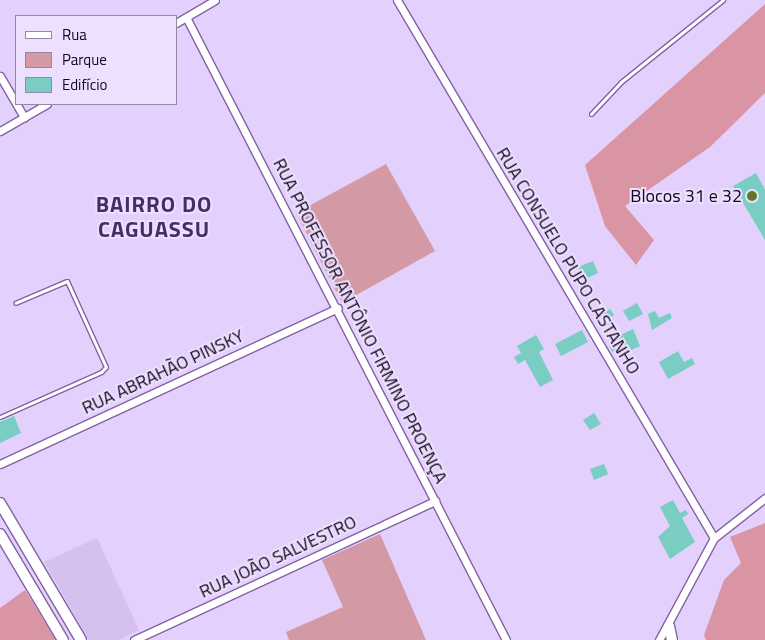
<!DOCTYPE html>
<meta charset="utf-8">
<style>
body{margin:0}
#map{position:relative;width:765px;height:640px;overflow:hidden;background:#e3d0fc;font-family:"Titillium Web",sans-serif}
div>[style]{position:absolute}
.built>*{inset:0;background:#d6c0f0}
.green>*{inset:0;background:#d399a5}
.forest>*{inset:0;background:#d995a3}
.building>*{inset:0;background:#79cdc2}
.roads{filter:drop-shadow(1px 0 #8262a4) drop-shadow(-1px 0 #8262a4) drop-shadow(0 1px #8262a4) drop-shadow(0 -1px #8262a4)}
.service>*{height:3px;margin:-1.5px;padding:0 1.5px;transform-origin:1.5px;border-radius:1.5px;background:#fff}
.minor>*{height:7px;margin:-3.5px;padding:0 3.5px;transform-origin:3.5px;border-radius:3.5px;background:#fff}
.secondary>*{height:10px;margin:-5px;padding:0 5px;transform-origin:5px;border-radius:5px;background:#fff}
.dots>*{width:14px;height:14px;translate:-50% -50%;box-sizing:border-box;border:2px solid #ede0fe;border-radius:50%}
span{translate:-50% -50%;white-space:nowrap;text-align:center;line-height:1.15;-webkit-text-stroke:4px #ede0fe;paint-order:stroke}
.poi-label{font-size:18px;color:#12051d}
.right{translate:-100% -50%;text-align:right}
.street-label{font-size:18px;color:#12051d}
.district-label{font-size:22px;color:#4a2b68;font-weight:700;letter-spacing:1px}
.legend{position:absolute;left:15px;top:15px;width:162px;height:90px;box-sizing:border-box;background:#ede0fe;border:1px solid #9588a4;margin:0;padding:6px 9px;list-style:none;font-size:15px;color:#12051d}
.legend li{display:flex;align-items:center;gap:10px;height:25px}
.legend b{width:25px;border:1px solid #9588a4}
</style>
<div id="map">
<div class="built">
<i style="clip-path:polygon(97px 538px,139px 630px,119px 640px,89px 640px,44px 562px)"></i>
</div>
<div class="green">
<i style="clip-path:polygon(386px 164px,435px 251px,342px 303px,296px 213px)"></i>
<i style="clip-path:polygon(380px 534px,426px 640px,289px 640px,286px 632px,343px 607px,322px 560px)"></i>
</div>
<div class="forest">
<i style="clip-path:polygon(765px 4px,765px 93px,710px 147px,625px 206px,654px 240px,636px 265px,605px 226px,585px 165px)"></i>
<i style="clip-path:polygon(765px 523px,765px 640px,706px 640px,704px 635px,724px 580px,741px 563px,730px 537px)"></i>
<i style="clip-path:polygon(25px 590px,56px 640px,0 640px,0 608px)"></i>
</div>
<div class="building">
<i style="clip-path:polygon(756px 173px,765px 190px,765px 240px,733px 186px)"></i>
<i style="clip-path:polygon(593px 261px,598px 273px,583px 280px,578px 267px)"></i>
<i style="clip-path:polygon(637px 303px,643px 314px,629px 321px,623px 311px)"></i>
<i style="clip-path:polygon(610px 309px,614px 315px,610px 318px,612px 322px,606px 326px,599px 315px)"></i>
<i style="clip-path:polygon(655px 311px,659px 318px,670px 313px,672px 318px,652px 330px,648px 314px)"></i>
<i style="clip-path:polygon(633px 329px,640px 346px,629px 351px,627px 346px,612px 352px,610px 347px,614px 344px,612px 339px)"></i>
<i style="clip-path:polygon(582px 330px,588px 342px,561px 356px,555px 344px)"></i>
<i style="clip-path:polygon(536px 335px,544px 349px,539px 352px,553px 380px,540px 387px,525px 360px,518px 364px,514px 357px,521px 353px,517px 346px)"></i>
<i style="clip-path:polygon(678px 351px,684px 362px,692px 358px,695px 364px,668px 379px,659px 362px)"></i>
<i style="clip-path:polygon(594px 413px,601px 424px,590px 430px,583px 420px)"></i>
<i style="clip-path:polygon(14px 416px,21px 433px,0 443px,0 422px)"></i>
<i style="clip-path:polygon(604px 464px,608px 474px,594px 480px,590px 469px)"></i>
<i style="clip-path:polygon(673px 500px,680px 513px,686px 510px,688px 514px,682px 518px,695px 542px,670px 559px,658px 537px,670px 526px,660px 507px)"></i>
</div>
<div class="roads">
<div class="service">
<i style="left:591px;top:114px;width:44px;rotate:-46.8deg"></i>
<i style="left:621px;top:82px;width:131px;rotate:-38.8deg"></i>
<i style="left:0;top:417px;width:111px;rotate:-24deg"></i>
<i style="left:101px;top:372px;width:7px;rotate:-45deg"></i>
<i style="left:106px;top:367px;width:94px;rotate:-114.4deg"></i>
<i style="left:67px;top:281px;width:56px;rotate:157.1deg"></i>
</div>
<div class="minor">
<i style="left:397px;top:0;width:624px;rotate:59.49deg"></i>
<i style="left:186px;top:17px;width:700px;rotate:62.81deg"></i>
<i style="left:176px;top:23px;width:45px;rotate:-30.5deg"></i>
<i style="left:0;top:76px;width:48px;rotate:59.7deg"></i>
<i style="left:0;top:131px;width:54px;rotate:-29.9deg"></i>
<i style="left:0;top:464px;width:372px;rotate:-24.8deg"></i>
<i style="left:134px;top:640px;width:332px;rotate:-24.8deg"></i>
<i style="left:659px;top:640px;width:116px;rotate:-61.7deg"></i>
<i style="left:714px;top:538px;width:65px;rotate:-38.1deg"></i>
</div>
<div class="secondary">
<i style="left:0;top:503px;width:159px;rotate:59.4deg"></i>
<i style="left:0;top:534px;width:123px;rotate:59.3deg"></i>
<i style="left:669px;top:626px;width:14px;rotate:78deg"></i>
</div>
</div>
<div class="dots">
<i style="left:752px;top:196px;background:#5e782b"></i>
</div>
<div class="poi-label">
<span class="right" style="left:742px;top:196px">Blocos 31 e 32</span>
</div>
<div class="street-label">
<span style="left:568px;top:261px;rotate:59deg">RUA CONSUELO PUPO CASTANHO</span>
<span style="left:360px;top:321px;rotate:63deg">RUA PROFESSOR ANTÔNIO FIRMINO PROENÇA</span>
<span style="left:163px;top:372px;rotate:-25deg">RUA ABRAHÃO PINSKY</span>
<span style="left:278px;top:557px;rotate:-25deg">RUA JOÃO SALVESTRO</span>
</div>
<div class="district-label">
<span style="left:154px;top:217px">BAIRRO DO<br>CAGUASSU</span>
</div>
<ul class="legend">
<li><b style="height:6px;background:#fff"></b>Rua</li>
<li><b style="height:14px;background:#d399a5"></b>Parque</li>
<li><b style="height:14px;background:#79cdc2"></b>Edifício</li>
</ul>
</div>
